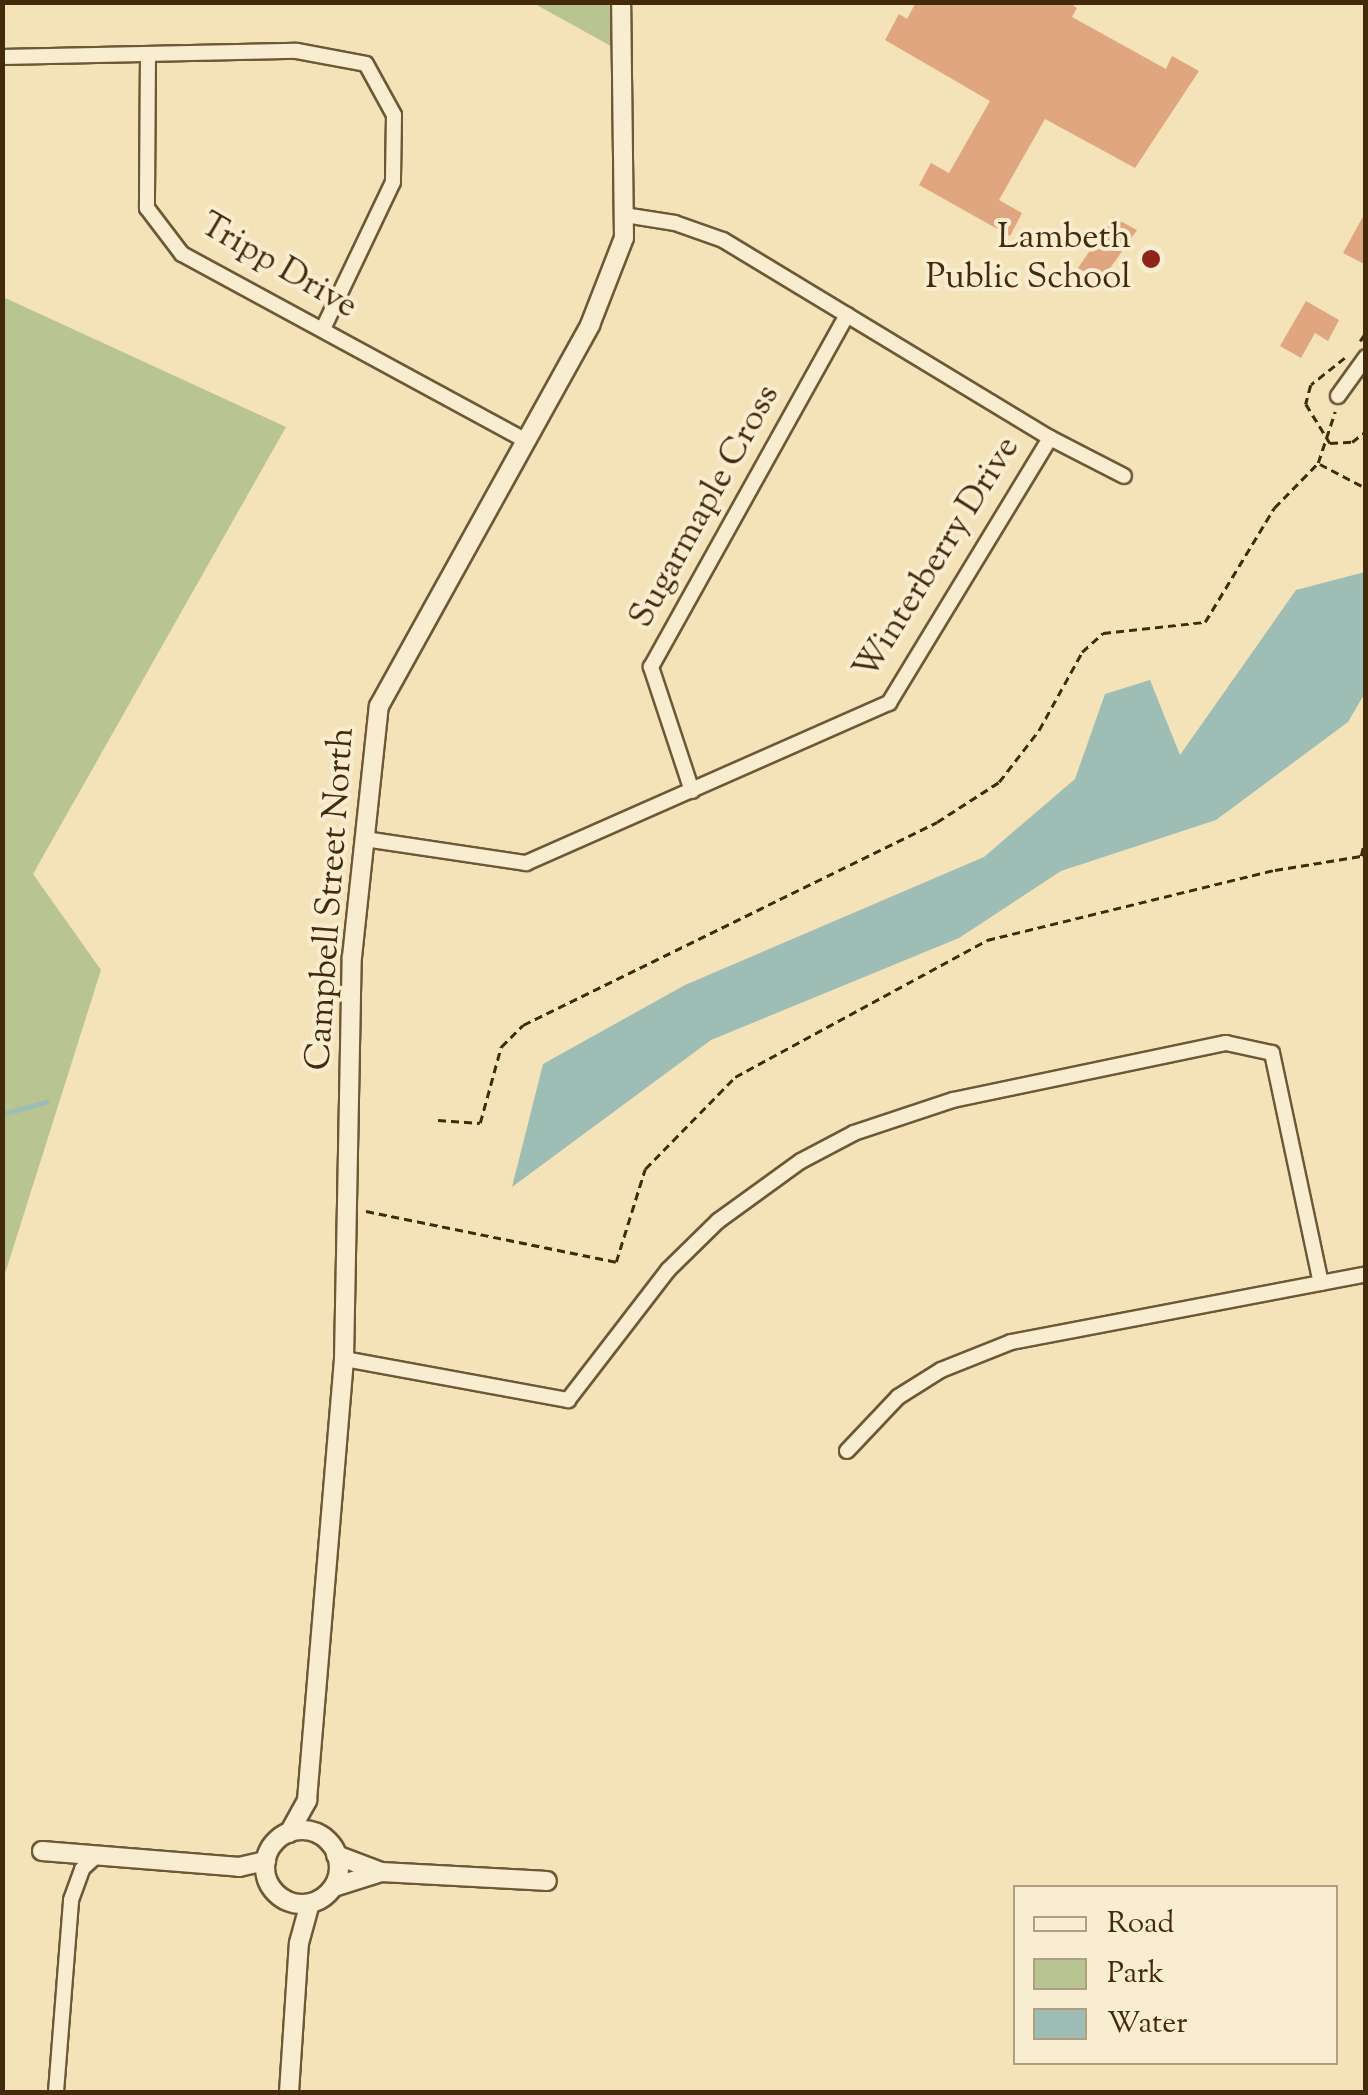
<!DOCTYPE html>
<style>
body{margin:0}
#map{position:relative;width:1368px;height:2095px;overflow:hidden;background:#f4e3b8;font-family:"Sorts Mill Goudy",serif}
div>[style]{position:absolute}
.green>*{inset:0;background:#b8c491}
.water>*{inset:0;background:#9dbdb5}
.stream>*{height:5px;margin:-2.5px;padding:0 2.5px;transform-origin:2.5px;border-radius:2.5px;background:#9dbdb5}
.building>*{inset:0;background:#e0a67f}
.path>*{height:2.5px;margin-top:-1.25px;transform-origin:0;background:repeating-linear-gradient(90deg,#422a0a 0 8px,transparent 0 13px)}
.roads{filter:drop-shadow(2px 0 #6e5836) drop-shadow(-2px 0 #6e5836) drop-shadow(0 2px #6e5836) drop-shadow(0 -2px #6e5836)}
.minor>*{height:14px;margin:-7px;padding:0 7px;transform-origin:7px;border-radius:7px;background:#f8edd1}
.tertiary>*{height:18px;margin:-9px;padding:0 9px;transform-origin:9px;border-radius:9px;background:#f8edd1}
.tertiary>.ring{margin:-9px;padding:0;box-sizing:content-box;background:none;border:18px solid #f8edd1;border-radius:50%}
.dots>*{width:28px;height:28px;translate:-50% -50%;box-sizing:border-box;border:5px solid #f8edd1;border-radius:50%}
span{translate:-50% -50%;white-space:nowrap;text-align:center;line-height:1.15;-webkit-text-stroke:8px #f8edd1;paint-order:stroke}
.poi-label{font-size:35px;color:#422a0a}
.right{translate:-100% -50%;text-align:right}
.street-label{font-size:35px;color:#422a0a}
.frame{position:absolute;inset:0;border:5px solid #422a0a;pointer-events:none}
.legend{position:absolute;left:1013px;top:1885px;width:325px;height:180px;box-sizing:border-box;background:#f8edd1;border:2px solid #af9f81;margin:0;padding:12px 18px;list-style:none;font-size:30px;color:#422a0a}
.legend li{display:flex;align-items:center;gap:20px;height:50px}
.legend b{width:50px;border:2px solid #af9f81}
</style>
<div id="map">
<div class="green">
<i style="clip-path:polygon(533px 3px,629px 3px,629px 56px)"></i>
<i style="clip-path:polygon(3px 297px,286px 427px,33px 874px,101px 970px,3px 1280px)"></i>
</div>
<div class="water">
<i style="clip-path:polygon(1365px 572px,1365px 693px,1348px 722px,1216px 820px,1061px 871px,959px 938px,711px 1040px,512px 1187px,543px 1064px,685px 985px,984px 857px,1075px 779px,1105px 694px,1150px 680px,1180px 755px,1296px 590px)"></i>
</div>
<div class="stream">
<i style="left:2px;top:1114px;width:46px;rotate:-15.3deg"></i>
</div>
<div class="building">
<i style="clip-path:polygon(916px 2px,1068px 2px,1077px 8px,1072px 17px,1166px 69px,1172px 56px,1199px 71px,1135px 168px,1045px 119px,999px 200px,1022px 213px,1010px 236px,919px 185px,931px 163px,949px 173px,990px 101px,885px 40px,899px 14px,907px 19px)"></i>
<i style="clip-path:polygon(1366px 211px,1366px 265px,1343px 253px)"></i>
<i style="clip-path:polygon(1113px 217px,1137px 230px,1101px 281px,1078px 268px)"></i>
<i style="clip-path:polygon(1306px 301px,1339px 320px,1328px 341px,1315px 333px,1301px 358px,1280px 346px)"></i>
</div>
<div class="path">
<i style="left:2px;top:77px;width:1px"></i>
<i style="left:1360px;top:341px;width:11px;rotate:-56deg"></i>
<i style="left:1345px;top:358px;width:43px;rotate:141.5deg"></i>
<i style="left:1311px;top:385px;width:20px;rotate:105deg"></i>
<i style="left:1306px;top:404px;width:46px;rotate:58.4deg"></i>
<i style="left:1330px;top:443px;width:22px;rotate:-3deg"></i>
<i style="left:1352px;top:442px;width:18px;rotate:-38deg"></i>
<i style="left:1320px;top:464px;width:52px;rotate:27.6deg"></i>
<i style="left:438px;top:1120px;width:42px;rotate:4.1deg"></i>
<i style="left:480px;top:1123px;width:79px;rotate:-74.6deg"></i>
<i style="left:501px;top:1047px;width:31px;rotate:-45deg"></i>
<i style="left:523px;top:1025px;width:461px;rotate:-26.1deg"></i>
<i style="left:937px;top:822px;width:74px;rotate:-32.8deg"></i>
<i style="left:999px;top:782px;width:66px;rotate:-52.4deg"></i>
<i style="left:1039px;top:730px;width:89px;rotate:-61.1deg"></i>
<i style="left:1082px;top:652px;width:28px;rotate:-42deg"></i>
<i style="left:1103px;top:633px;width:103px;rotate:-6.2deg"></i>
<i style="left:1205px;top:622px;width:133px;rotate:-58.8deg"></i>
<i style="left:1274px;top:508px;width:63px;rotate:-45.6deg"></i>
<i style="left:1318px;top:463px;width:54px;rotate:-71.6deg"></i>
<i style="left:366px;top:1211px;width:255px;rotate:11.5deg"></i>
<i style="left:616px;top:1262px;width:97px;rotate:-72.7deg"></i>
<i style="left:645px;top:1169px;width:129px;rotate:-45.6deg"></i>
<i style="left:735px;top:1077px;width:287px;rotate:-28.5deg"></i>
<i style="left:987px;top:940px;width:296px;rotate:-13.7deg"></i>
<i style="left:1275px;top:870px;width:87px;rotate:-9.2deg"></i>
<i style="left:1361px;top:856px;width:23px;rotate:-77deg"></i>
</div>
<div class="roads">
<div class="minor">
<i style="left:148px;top:54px;width:154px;rotate:90.4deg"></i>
<i style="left:147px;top:208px;width:58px;rotate:52.7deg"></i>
<i style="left:182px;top:254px;width:390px;rotate:28.5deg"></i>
<i style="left:2px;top:57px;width:295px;rotate:-1.2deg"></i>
<i style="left:297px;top:51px;width:70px;rotate:10.7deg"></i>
<i style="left:366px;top:64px;width:58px;rotate:61.2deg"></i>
<i style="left:394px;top:115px;width:67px;rotate:90.9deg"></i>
<i style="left:393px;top:182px;width:163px;rotate:115.5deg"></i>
<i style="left:1338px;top:396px;width:48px;rotate:-54.3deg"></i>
<i style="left:1050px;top:438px;width:83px;rotate:27.2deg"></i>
<i style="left:692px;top:791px;width:131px;rotate:-108.3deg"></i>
<i style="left:651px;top:667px;width:403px;rotate:-60.9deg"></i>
<i style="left:365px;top:839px;width:163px;rotate:8.5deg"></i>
<i style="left:526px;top:863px;width:397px;rotate:-23.8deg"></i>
<i style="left:889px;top:703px;width:310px;rotate:-58.7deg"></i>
<i style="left:1050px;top:438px;width:382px;rotate:-148.8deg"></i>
<i style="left:723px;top:240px;width:51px;rotate:-160.5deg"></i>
<i style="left:675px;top:223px;width:52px;rotate:-171.1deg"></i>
<i style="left:344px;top:1359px;width:228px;rotate:10.4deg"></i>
<i style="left:568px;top:1400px;width:164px;rotate:-52.4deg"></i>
<i style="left:668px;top:1270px;width:70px;rotate:-44.4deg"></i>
<i style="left:718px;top:1221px;width:102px;rotate:-35.9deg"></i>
<i style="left:801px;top:1161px;width:60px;rotate:-27.8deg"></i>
<i style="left:854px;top:1133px;width:104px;rotate:-18.4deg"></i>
<i style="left:953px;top:1100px;width:279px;rotate:-11.8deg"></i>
<i style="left:1226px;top:1043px;width:47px;rotate:12.3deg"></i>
<i style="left:1272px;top:1053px;width:235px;rotate:78deg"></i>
<i style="left:847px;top:1451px;width:74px;rotate:-46.6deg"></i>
<i style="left:898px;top:1397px;width:51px;rotate:-32.1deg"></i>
<i style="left:941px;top:1370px;width:75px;rotate:-21.8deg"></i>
<i style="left:1011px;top:1342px;width:361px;rotate:-10.8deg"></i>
<i style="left:56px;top:2092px;width:193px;rotate:-85.5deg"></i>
<i style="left:71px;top:1900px;width:33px;rotate:-70deg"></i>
<i style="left:82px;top:1869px;width:19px;rotate:-43deg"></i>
</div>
<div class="tertiary">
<i class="ring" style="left:265px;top:1830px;width:56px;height:56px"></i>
<i style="left:289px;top:1833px;width:38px;rotate:-61deg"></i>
<i style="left:307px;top:1800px;width:443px;rotate:-85.2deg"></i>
<i style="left:344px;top:1359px;width:402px;rotate:-88.9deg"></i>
<i style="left:352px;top:957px;width:252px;rotate:-83.9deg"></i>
<i style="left:379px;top:706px;width:436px;rotate:-61deg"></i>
<i style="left:590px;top:325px;width:93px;rotate:-68.7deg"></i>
<i style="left:624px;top:238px;width:236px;rotate:-90.7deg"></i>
<i style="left:42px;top:1851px;width:198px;rotate:4.6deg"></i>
<i style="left:239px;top:1867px;width:28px;rotate:-13deg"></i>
<i style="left:336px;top:1855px;width:48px;rotate:20.7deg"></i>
<i style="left:381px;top:1872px;width:166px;rotate:3.1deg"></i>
<i style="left:334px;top:1887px;width:49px;rotate:-17.7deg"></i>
<i style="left:289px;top:2092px;width:149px;rotate:-86.2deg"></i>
<i style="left:299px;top:1943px;width:41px;rotate:-74.6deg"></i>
</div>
</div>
<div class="dots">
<i style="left:1151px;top:259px;background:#8f2418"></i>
</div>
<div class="poi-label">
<span class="right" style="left:1131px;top:259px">Lambeth<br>Public School</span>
</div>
<div class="street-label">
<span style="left:278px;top:267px;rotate:30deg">Tripp Drive</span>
<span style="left:706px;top:507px;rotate:-61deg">Sugarmaple Cross</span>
<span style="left:938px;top:559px;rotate:-58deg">Winterberry Drive</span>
<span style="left:332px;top:899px;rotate:-86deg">Campbell Street North</span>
</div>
<div class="frame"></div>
<ul class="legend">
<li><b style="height:12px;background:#f8edd1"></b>Road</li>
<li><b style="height:28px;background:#b8c491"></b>Park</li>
<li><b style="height:28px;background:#9dbdb5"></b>Water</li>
</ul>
</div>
